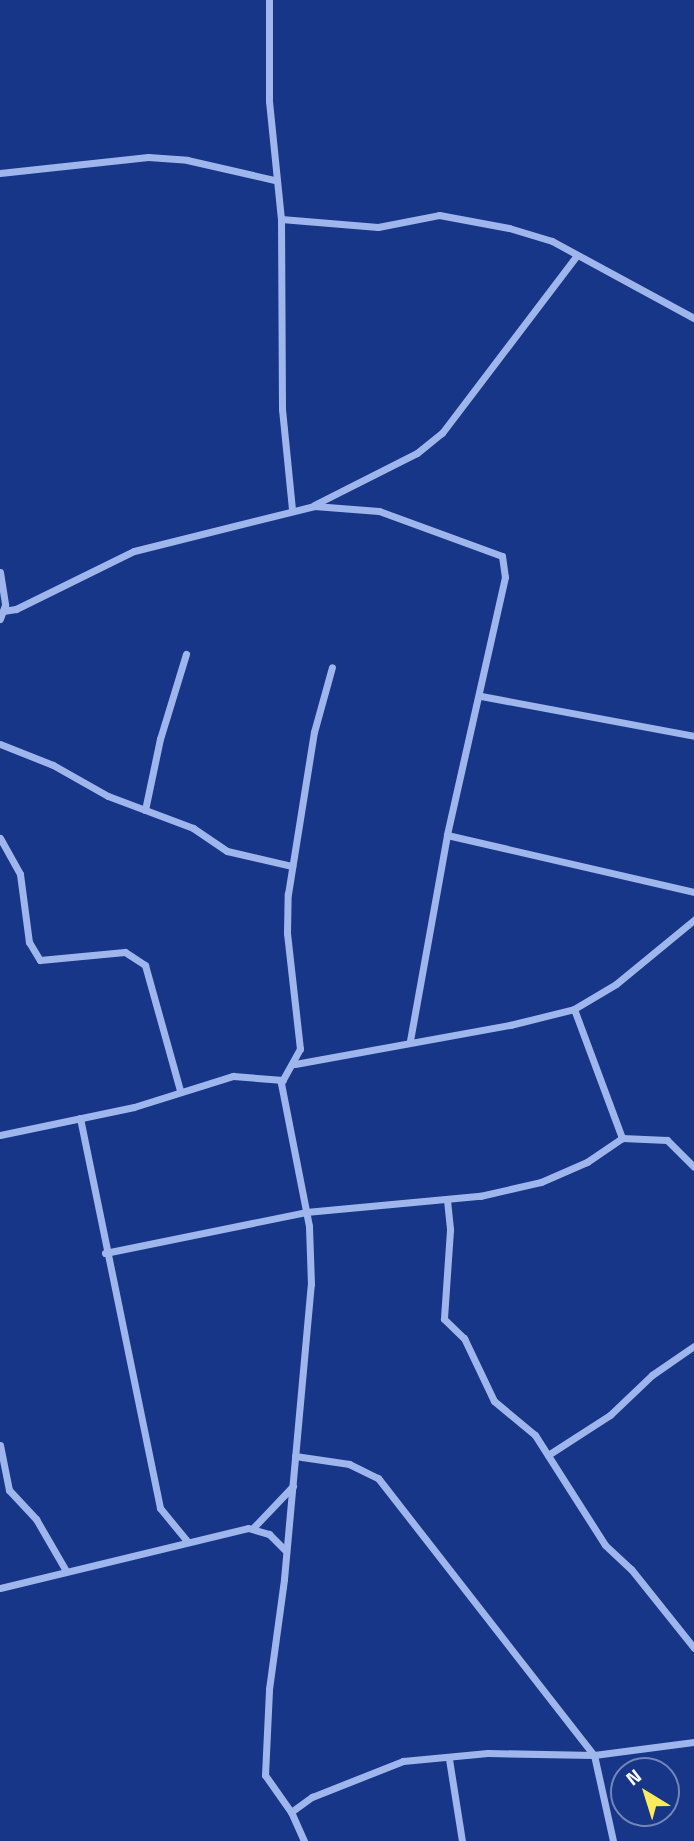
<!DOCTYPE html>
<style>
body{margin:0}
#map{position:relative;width:694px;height:1841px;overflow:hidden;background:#183688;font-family:"Titillium Web",sans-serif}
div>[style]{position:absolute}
.street>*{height:7px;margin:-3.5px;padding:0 3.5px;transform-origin:3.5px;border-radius:3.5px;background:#9fb6ed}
span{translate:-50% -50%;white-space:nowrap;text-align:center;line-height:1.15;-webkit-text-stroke:6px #183688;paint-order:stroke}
.north{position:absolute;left:610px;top:1757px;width:70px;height:70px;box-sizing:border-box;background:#183688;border:2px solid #7486b8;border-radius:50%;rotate:322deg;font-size:19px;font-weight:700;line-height:28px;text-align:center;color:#fff}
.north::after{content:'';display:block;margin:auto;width:24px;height:32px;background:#ffeb5c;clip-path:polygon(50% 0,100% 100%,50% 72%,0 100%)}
</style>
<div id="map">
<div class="street">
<i style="left:269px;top:0;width:101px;rotate:90deg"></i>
<i style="left:269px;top:101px;width:119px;rotate:84.2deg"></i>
<i style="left:281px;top:219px;width:190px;rotate:89.7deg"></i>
<i style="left:282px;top:409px;width:100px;rotate:84.3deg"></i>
<i style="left:0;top:173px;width:149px;rotate:-6.2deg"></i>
<i style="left:148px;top:157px;width:39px;rotate:4deg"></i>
<i style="left:187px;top:160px;width:89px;rotate:12.9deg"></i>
<i style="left:281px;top:219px;width:97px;rotate:4.7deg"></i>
<i style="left:378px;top:227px;width:62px;rotate:-11.1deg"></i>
<i style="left:439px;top:215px;width:71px;rotate:10.5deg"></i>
<i style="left:509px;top:228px;width:45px;rotate:16.8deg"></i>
<i style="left:552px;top:241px;width:162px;rotate:28.5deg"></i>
<i style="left:314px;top:505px;width:115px;rotate:-26.8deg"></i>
<i style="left:417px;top:453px;width:32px;rotate:-39deg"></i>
<i style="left:442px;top:433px;width:223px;rotate:-52.8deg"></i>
<i style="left:0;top:572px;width:33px;rotate:81deg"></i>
<i style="left:5px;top:605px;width:15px;rotate:110deg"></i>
<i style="left:3px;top:611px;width:13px;rotate:-9deg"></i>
<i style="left:16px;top:609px;width:131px;rotate:-26.2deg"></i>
<i style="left:134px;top:551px;width:186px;rotate:-14deg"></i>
<i style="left:314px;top:506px;width:65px;rotate:4.4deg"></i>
<i style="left:379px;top:511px;width:131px;rotate:20.1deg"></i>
<i style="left:502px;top:556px;width:21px;rotate:82deg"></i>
<i style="left:505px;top:577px;width:264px;rotate:102.7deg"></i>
<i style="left:447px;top:835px;width:209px;rotate:100.2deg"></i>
<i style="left:481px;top:696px;width:217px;rotate:10.6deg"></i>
<i style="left:0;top:744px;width:57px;rotate:21.6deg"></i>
<i style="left:53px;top:765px;width:63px;rotate:29.4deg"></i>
<i style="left:108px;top:796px;width:91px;rotate:20.6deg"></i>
<i style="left:193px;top:828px;width:41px;rotate:34.1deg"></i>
<i style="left:227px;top:851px;width:67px;rotate:13deg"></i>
<i style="left:145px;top:810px;width:73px;rotate:-78.1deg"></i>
<i style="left:160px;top:739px;width:89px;rotate:-73deg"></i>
<i style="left:447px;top:835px;width:253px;rotate:13deg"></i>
<i style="left:0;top:838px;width:41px;rotate:60.9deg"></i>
<i style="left:20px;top:874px;width:69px;rotate:82.5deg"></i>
<i style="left:29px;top:942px;width:21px;rotate:59deg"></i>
<i style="left:40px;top:960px;width:85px;rotate:-5.4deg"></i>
<i style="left:125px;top:952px;width:24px;rotate:33deg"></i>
<i style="left:145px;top:965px;width:130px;rotate:74.4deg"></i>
<i style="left:574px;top:1009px;width:138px;rotate:69.6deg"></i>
<i style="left:295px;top:1064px;width:219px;rotate:-10.3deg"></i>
<i style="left:510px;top:1025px;width:66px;rotate:-14deg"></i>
<i style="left:574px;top:1009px;width:49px;rotate:-30.8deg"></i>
<i style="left:616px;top:984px;width:101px;rotate:-39.4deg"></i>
<i style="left:80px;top:1118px;width:398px;rotate:78.4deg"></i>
<i style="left:160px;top:1508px;width:43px;rotate:50.7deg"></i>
<i style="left:0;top:1135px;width:137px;rotate:-11.8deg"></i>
<i style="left:134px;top:1107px;width:104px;rotate:-17.4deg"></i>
<i style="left:233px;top:1076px;width:50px;rotate:4.6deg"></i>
<i style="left:622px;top:1138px;width:45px;rotate:2.5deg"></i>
<i style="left:667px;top:1140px;width:38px;rotate:45deg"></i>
<i style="left:447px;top:1200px;width:30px;rotate:84deg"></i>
<i style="left:450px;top:1230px;width:89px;rotate:93.9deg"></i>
<i style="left:444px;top:1319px;width:28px;rotate:44deg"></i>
<i style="left:464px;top:1338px;width:70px;rotate:64.5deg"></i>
<i style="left:494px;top:1401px;width:53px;rotate:39.7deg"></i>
<i style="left:535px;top:1435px;width:130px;rotate:57.5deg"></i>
<i style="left:605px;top:1545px;width:35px;rotate:43deg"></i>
<i style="left:631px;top:1569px;width:101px;rotate:51.4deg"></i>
<i style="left:105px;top:1253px;width:205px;rotate:-11.5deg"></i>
<i style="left:306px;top:1212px;width:175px;rotate:-5.3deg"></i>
<i style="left:480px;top:1196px;width:63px;rotate:-12.9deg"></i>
<i style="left:541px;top:1182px;width:50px;rotate:-23.5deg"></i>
<i style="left:587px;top:1162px;width:42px;rotate:-34.4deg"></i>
<i style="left:0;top:1445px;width:46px;rotate:78.7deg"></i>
<i style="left:9px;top:1490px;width:40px;rotate:47deg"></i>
<i style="left:36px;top:1519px;width:58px;rotate:59.9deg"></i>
<i style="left:548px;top:1455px;width:74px;rotate:-32.8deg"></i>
<i style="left:610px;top:1415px;width:58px;rotate:-43.6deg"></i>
<i style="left:652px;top:1375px;width:51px;rotate:-34.6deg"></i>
<i style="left:295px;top:1456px;width:55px;rotate:8.4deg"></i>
<i style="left:349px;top:1464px;width:32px;rotate:26deg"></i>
<i style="left:378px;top:1478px;width:351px;rotate:52.1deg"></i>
<i style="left:594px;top:1755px;width:88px;rotate:77.5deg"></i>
<i style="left:253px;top:1528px;width:58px;rotate:-46.4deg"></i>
<i style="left:0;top:1588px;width:255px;rotate:-13.6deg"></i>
<i style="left:248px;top:1528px;width:22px;rotate:16deg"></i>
<i style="left:269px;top:1534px;width:24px;rotate:45deg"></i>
<i style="left:449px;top:1759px;width:83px;rotate:81deg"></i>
<i style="left:291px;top:1812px;width:26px;rotate:-36deg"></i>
<i style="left:312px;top:1797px;width:98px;rotate:-21.6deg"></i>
<i style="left:403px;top:1761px;width:85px;rotate:-5.4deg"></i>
<i style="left:488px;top:1753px;width:106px;rotate:1.1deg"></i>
<i style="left:594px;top:1755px;width:101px;rotate:-7.4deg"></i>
<i style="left:304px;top:1841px;width:32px;rotate:-114deg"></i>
<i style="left:291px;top:1812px;width:45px;rotate:-125.1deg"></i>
<i style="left:265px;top:1775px;width:86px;rotate:-87.3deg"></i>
<i style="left:269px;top:1689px;width:111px;rotate:-82.2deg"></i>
<i style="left:284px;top:1579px;width:296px;rotate:-84.8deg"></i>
<i style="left:311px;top:1284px;width:58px;rotate:-92deg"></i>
<i style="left:309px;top:1226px;width:146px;rotate:-101.1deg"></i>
<i style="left:281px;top:1083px;width:39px;rotate:-61deg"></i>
<i style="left:300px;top:1049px;width:117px;rotate:-96.4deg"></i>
<i style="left:287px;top:933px;width:39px;rotate:-89deg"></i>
<i style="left:288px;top:894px;width:164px;rotate:-80.9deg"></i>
<i style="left:314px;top:732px;width:67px;rotate:-74.5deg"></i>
</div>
<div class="north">N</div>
</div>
